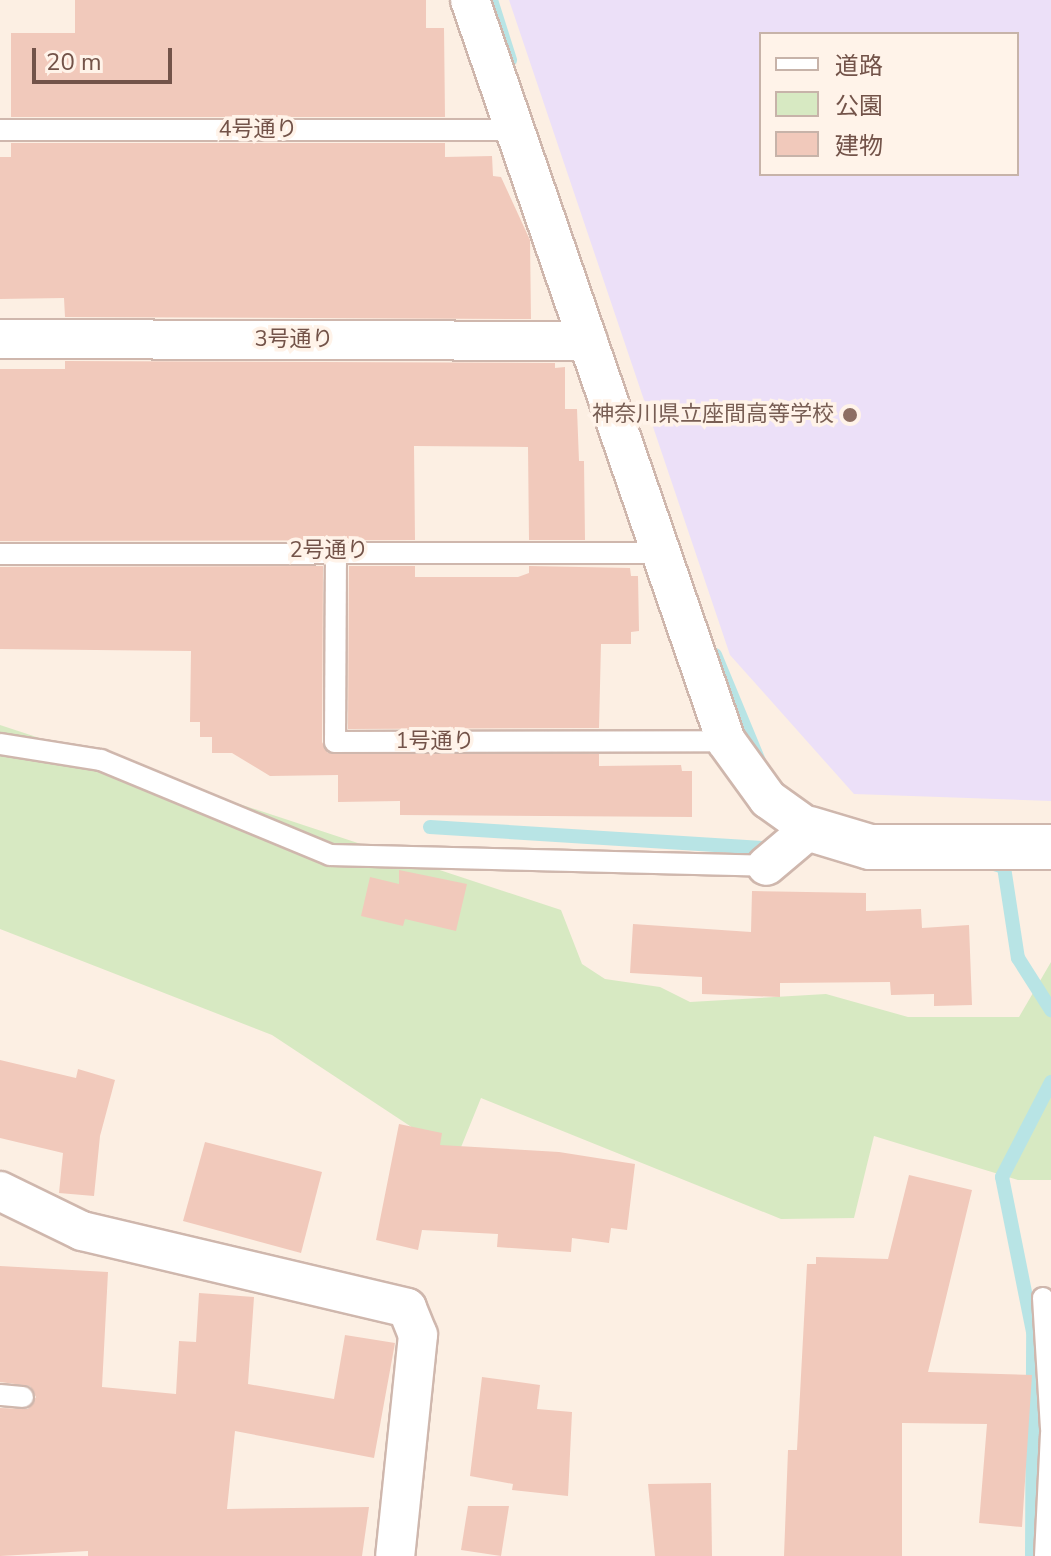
<!DOCTYPE html>
<meta charset="utf-8">
<style>
body{margin:0}
#map{position:relative;width:1051px;height:1556px;overflow:hidden;background:#fcefe3;font-family:"Nunito Sans","Noto Sans JP",sans-serif}
div>[style]{position:absolute}
.education>*{inset:0;background:#ece0f8}
.green>*{inset:0;background:#d7e9c2}
.stream>*{height:14px;margin:-7px;padding:0 7px;transform-origin:7px;border-radius:7px;background:#b8e4e5}
.building>*{inset:0;background:#f1c9bb}
.roads{filter:drop-shadow(2px 0 #cfb7ad) drop-shadow(-2px 0 #cfb7ad) drop-shadow(0 2px #cfb7ad) drop-shadow(0 -2px #cfb7ad)}
.lane>*{height:20px;margin:-10px;padding:0 10px;transform-origin:10px;border-radius:10px;background:#fff}
.street>*{height:38px;margin:-19px;padding:0 19px;transform-origin:19px;border-radius:19px;background:#fff}
.secondary>*{height:44px;margin:-22px;padding:0 22px;transform-origin:22px;border-radius:22px;background:#fff}
.dots>*{width:22px;height:22px;translate:-50% -50%;box-sizing:border-box;border:4px solid #fff3e9;border-radius:50%}
span{translate:-50% -50%;white-space:nowrap;text-align:center;line-height:1.15;-webkit-text-stroke:7px #fff3e9;paint-order:stroke}
.street-label{font-size:22px;color:#735349}
.education-label{font-size:22px;color:#785e54}
.right{translate:-100% -50%;text-align:right}
.legend{position:absolute;left:759px;top:32px;width:260px;height:144px;box-sizing:border-box;background:#fff3e9;border:2px solid #c7b3a9;margin:0;padding:10px 14px;list-style:none;font-size:24px;color:#735349}
.legend li{display:flex;align-items:center;gap:16px;height:40px}
.legend b{width:40px;border:2px solid #c7b3a9}
.scale{position:absolute;left:32px;top:48px;width:140px;height:36px;box-sizing:border-box;border:4px solid #735349;border-top:0;padding-left:10px;font-size:24px;line-height:28px;white-space:nowrap;color:#735349;-webkit-text-stroke:6px #fff3e9;paint-order:stroke}
</style>
<div id="map">
<div class="education">
<i style="clip-path:polygon(evenodd,509px 0,1051px 0,1051px 801px,854px 794px,730px 655px,509px 0,761px 34px,1017px 34px,1017px 174px,761px 174px,761px 34px)"></i>
</div>
<div class="green">
<i style="clip-path:polygon(0 725px,561px 910px,582px 964px,605px 979px,660px 987px,690px 1002px,826px 994px,908px 1017px,1019px 1017px,1051px 962px,1051px 1180px,1018px 1180px,874px 1136px,854px 1218px,781px 1219px,481px 1098px,457px 1157px,272px 1035px,0 929px)"></i>
</div>
<div class="stream">
<i style="left:491px;top:0;width:63px;rotate:72.4deg"></i>
<i style="left:715px;top:655px;width:115px;rotate:67.5deg"></i>
<i style="left:430px;top:827px;width:333px;rotate:3.6deg"></i>
<i style="left:991px;top:863px;width:14px;rotate:17deg"></i>
<i style="left:1004px;top:867px;width:92px;rotate:81.3deg"></i>
<i style="left:1018px;top:958px;width:62px;rotate:57.6deg"></i>
<i style="left:1032px;top:1556px;width:224px;rotate:-89.7deg"></i>
<i style="left:1033px;top:1332px;width:158px;rotate:-101.3deg"></i>
<i style="left:1002px;top:1177px;width:107px;rotate:-62.7deg"></i>
</div>
<div class="building">
<i style="clip-path:polygon(75px 0,426px 0,426px 28px,444px 28px,445px 117px,11px 117px,11px 33px,75px 33px)"></i>
<i style="clip-path:polygon(11px 143px,445px 143px,445px 157px,492px 156px,493px 176px,501px 177px,530px 240px,531px 319px,65px 317px,64px 298px,0 299px,0 157px,11px 157px)"></i>
<i style="clip-path:polygon(65px 361px,555px 363px,555px 368px,565px 367px,565px 409px,577px 409px,579px 461px,584px 461px,585px 540px,529px 540px,528px 447px,414px 446px,415px 540px,0 541px,0 369px,65px 369px)"></i>
<i style="clip-path:polygon(323px 566px,322px 742px,328px 753px,599px 754px,599px 766px,681px 765px,682px 771px,692px 771px,692px 817px,400px 815px,400px 801px,338px 802px,338px 775px,270px 776px,232px 753px,212px 753px,212px 737px,200px 737px,200px 722px,190px 722px,191px 651px,0 649px,0 567px)"></i>
<i style="clip-path:polygon(349px 566px,415px 566px,415px 577px,518px 577px,529px 573px,529px 566px,630px 568px,631px 576px,638px 576px,639px 631px,631px 632px,631px 644px,601px 644px,599px 728px,348px 729px)"></i>
<i style="clip-path:polygon(399px 870px,467px 884px,456px 931px,405px 919px,403px 926px,361px 916px,370px 877px,399px 884px)"></i>
<i style="clip-path:polygon(752px 891px,866px 893px,866px 911px,921px 909px,922px 928px,969px 925px,972px 1005px,934px 1006px,934px 994px,891px 995px,890px 982px,780px 983px,780px 997px,702px 994px,702px 977px,630px 973px,633px 924px,751px 932px)"></i>
<i style="clip-path:polygon(0 1060px,76px 1078px,78px 1069px,115px 1080px,100px 1136px,94px 1196px,59px 1193px,63px 1153px,0 1138px)"></i>
<i style="clip-path:polygon(399px 1124px,442px 1133px,440px 1145px,559px 1152px,635px 1164px,627px 1230px,611px 1228px,609px 1243px,572px 1238px,571px 1252px,497px 1247px,498px 1234px,422px 1230px,418px 1250px,376px 1240px)"></i>
<i style="clip-path:polygon(205px 1142px,322px 1172px,301px 1253px,183px 1221px)"></i>
<i style="clip-path:polygon(909px 1175px,972px 1190px,928px 1372px,1032px 1375px,1022px 1527px,979px 1523px,987px 1424px,902px 1423px,902px 1556px,784px 1556px,788px 1450px,797px 1450px,807px 1264px,816px 1264px,816px 1257px,888px 1259px)"></i>
<i style="clip-path:polygon(0 1266px,108px 1272px,102px 1387px,176px 1394px,179px 1341px,196px 1342px,199px 1293px,254px 1297px,248px 1384px,334px 1399px,345px 1335px,395px 1343px,374px 1458px,235px 1431px,227px 1509px,369px 1507px,362px 1556px,88px 1556px,88px 1551px,0 1556px,0 1408px,28px 1409px,36px 1397px,30px 1386px,0 1382px)"></i>
<i style="clip-path:polygon(482px 1377px,540px 1385px,537px 1409px,572px 1412px,568px 1496px,512px 1490px,513px 1484px,470px 1476px)"></i>
<i style="clip-path:polygon(711px 1483px,712px 1556px,655px 1556px,648px 1484px)"></i>
<i style="clip-path:polygon(468px 1506px,509px 1506px,501px 1556px,461px 1550px)"></i>
</div>
<div class="roads">
<div class="lane">
<i style="left:0;top:130px;width:515px"></i>
<i style="left:336px;top:550px;width:192px;rotate:90.3deg"></i>
<i style="left:335px;top:742px;width:391px;rotate:-0.1deg"></i>
<i style="left:0;top:554px;width:658px;rotate:-0.09deg"></i>
<i style="left:0;top:744px;width:102px;rotate:9deg"></i>
<i style="left:101px;top:760px;width:248px;rotate:22.5deg"></i>
<i style="left:330px;top:855px;width:436px;rotate:1.4deg"></i>
<i style="left:1043px;top:1298px;width:131px;rotate:86.5deg"></i>
<i style="left:0;top:1395px;width:23px;rotate:5deg"></i>
<i style="left:1045px;top:1556px;width:123px;rotate:-87.2deg"></i>
</div>
<div class="street">
<i style="left:470px;top:0;width:784px;rotate:70.94deg"></i>
<i style="left:726px;top:741px;width:72px;rotate:54.1deg"></i>
<i style="left:768px;top:799px;width:52px;rotate:35.5deg"></i>
<i style="left:810px;top:829px;width:57px;rotate:139.9deg"></i>
<i style="left:0;top:339px;width:588px;rotate:0.19deg"></i>
<i style="left:0;top:1191px;width:91px;rotate:26deg"></i>
<i style="left:82px;top:1231px;width:334px;rotate:13.3deg"></i>
<i style="left:407px;top:1308px;width:29px;rotate:68deg"></i>
<i style="left:418px;top:1335px;width:222px;rotate:95.9deg"></i>
</div>
<div class="secondary">
<i style="left:810px;top:829px;width:63px;rotate:16.7deg"></i>
<i style="left:870px;top:847px;width:181px"></i>
</div>
</div>
<div class="dots">
<i style="left:850px;top:415px;background:#8d6e63"></i>
</div>
<div class="street-label">
<span style="left:258px;top:130px">4号通り</span>
<span style="left:294px;top:340px">3号通り</span>
<span style="left:329px;top:551px">2号通り</span>
<span style="left:435px;top:742px">1号通り</span>
</div>
<div class="education-label">
<span class="right" style="left:834px;top:415px">神奈川県立座間高等学校</span>
</div>
<ul class="legend">
<li><b style="height:10px;background:#fff"></b>道路</li>
<li><b style="height:22px;background:#d7e9c2"></b>公園</li>
<li><b style="height:22px;background:#f1c9bb"></b>建物</li>
</ul>
<div class="scale">20 m</div>
</div>
